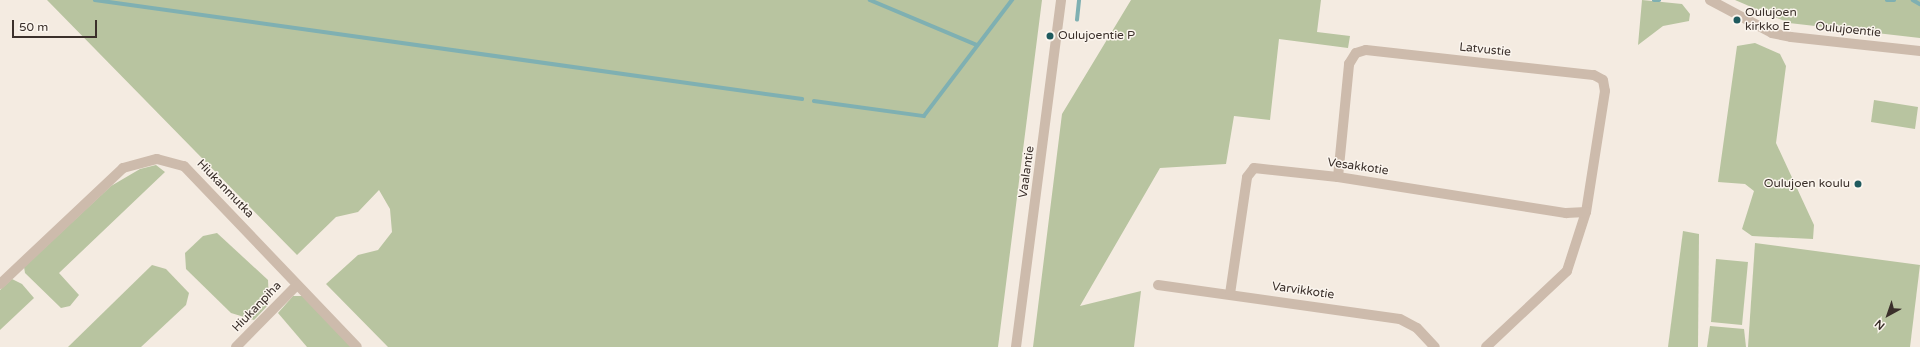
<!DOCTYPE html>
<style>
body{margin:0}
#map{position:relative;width:1920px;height:347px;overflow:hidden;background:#f4ebe1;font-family:"Varela Round",sans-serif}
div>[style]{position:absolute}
.green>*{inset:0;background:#b8c4a0}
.stream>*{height:3.5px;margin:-1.75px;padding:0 1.75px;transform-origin:1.75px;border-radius:1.75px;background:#7fb0b2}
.minor>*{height:10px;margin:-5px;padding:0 5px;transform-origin:5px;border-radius:5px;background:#cdbbac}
.tertiary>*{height:10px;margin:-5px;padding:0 5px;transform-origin:5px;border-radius:5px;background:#cdbbac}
.dots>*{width:11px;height:11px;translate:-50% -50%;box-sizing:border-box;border:2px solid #fbf5ee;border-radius:50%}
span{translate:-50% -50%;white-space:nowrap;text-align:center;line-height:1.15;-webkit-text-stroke:3px #fbf5ee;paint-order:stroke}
.poi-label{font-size:12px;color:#3b302b}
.left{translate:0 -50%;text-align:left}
.right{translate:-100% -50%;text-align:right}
.street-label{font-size:12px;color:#3b302b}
.north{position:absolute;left:1868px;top:295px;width:40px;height:40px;-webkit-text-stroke:3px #fbf5ee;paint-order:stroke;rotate:220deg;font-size:11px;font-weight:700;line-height:16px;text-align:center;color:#3b302b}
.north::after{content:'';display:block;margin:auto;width:14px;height:18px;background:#3b302b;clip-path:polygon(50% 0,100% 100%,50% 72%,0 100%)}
.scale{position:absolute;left:12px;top:20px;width:85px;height:18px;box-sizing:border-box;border:2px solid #3b302b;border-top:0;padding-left:5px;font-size:12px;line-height:14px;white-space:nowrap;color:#3b302b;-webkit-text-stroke:3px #fbf5ee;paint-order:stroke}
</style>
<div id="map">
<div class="green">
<i style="clip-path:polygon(47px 0,1042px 0,998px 347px,388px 347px,326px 284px,358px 255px,378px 250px,392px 232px,390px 209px,379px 190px,358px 212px,336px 217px,297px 255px)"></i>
<i style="clip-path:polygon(1131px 0,1321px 0,1317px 32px,1350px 36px,1348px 48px,1279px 39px,1270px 120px,1234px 116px,1226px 164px,1160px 168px,1080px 306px,1141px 291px,1134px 347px,1033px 347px,1062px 114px)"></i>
<i style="clip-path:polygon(1642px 0,1682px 4px,1690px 14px,1689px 21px,1663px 26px,1638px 45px)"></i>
<i style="clip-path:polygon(1735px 0,1920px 0,1920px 38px,1789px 23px)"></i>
<i style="clip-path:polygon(1755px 43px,1780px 54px,1786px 66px,1776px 143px,1814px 225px,1813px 239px,1752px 236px,1742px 229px,1754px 191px,1745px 184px,1718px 182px,1737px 46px)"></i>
<i style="clip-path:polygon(1874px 100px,1918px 107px,1915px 129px,1871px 122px)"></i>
<i style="clip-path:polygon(156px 165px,165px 172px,59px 273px,79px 295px,70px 306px,61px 308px,25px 273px,24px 267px,111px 186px,140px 169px)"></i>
<i style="clip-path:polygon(1683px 231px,1699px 234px,1698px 347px,1668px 347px)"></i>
<i style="clip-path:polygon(217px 233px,268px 280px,269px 304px,254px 320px,231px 313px,186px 269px,185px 253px,203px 236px)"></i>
<i style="clip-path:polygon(1755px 243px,1920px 265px,1910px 347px,1748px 347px)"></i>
<i style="clip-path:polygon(1716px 259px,1748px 262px,1742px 325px,1711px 322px)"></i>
<i style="clip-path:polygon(152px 265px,166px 269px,189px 293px,186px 305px,141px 347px,68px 347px)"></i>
<i style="clip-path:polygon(12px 279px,22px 284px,34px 298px,0 330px,0 290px)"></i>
<i style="clip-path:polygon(293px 296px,303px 296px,352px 347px,307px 347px,278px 313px)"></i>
<i style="clip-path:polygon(1710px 326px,1744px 329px,1746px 347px,1707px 347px)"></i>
</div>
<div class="stream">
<i style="left:95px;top:0;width:714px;rotate:7.97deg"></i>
<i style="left:870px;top:0;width:116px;rotate:22.8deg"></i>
<i style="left:1654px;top:0;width:5px"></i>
<i style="left:1887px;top:0;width:7px"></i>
<i style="left:1913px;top:0;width:8px;rotate:30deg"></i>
<i style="left:1077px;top:20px;width:20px;rotate:-84deg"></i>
<i style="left:814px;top:101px;width:111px;rotate:7.8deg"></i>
<i style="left:924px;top:116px;width:146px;rotate:-52.8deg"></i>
</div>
<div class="minor">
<i style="left:1710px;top:0;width:70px;rotate:28deg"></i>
<i style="left:1772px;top:33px;width:19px;rotate:12deg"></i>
<i style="left:1791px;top:37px;width:130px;rotate:6.2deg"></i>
<i style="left:1338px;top:177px;width:114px;rotate:-84.4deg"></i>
<i style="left:1349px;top:64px;width:13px;rotate:-58deg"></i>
<i style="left:1356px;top:53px;width:10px;rotate:-17deg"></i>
<i style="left:1366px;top:50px;width:229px;rotate:6.3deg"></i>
<i style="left:1594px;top:75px;width:10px;rotate:29deg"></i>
<i style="left:1603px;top:80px;width:11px;rotate:80deg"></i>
<i style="left:1605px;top:91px;width:122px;rotate:98.9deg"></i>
<i style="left:1586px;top:212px;width:62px;rotate:107.9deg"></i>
<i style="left:1567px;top:271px;width:111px;rotate:136.8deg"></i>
<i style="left:0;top:284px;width:169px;rotate:-43.3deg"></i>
<i style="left:123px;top:168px;width:35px;rotate:-15deg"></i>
<i style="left:157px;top:159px;width:28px;rotate:15deg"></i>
<i style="left:184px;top:166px;width:250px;rotate:46.3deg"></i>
<i style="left:1158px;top:285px;width:244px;rotate:8deg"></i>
<i style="left:1400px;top:319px;width:19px;rotate:28deg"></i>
<i style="left:1417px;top:328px;width:26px;rotate:47deg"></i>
<i style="left:1230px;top:294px;width:118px;rotate:-81.7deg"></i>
<i style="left:1247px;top:177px;width:11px;rotate:-52deg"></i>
<i style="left:1254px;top:168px;width:84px;rotate:6.1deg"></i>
<i style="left:1338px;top:177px;width:231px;rotate:9deg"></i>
<i style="left:1566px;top:213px;width:20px;rotate:-3deg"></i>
<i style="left:236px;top:347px;width:87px;rotate:-45.5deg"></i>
</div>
<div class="tertiary">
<i style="left:1016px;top:347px;width:350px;rotate:-82.6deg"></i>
</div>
<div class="dots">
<i style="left:1737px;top:20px;background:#1f5a5e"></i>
<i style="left:1050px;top:36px;background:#1f5a5e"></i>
<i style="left:1858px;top:184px;background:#1f5a5e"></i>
</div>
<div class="poi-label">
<span class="left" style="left:1745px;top:20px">Oulujoen<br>kirkko E</span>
<span class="left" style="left:1058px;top:36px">Oulujoentie P</span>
<span class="right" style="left:1850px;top:184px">Oulujoen koulu</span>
</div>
<div class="street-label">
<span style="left:1848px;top:30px;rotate:6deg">Oulujoentie</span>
<span style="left:1485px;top:50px;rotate:6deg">Latvustie</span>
<span style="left:1358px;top:167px;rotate:8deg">Vesakkotie</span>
<span style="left:1027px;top:172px;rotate:-82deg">Vaalantie</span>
<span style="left:225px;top:189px;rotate:46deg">Hiukanmutka</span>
<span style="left:1303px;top:291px;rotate:8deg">Varvikkotie</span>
<span style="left:257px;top:307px;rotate:-46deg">Hiukanpiha</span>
</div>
<div class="north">N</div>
<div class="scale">50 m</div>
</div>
